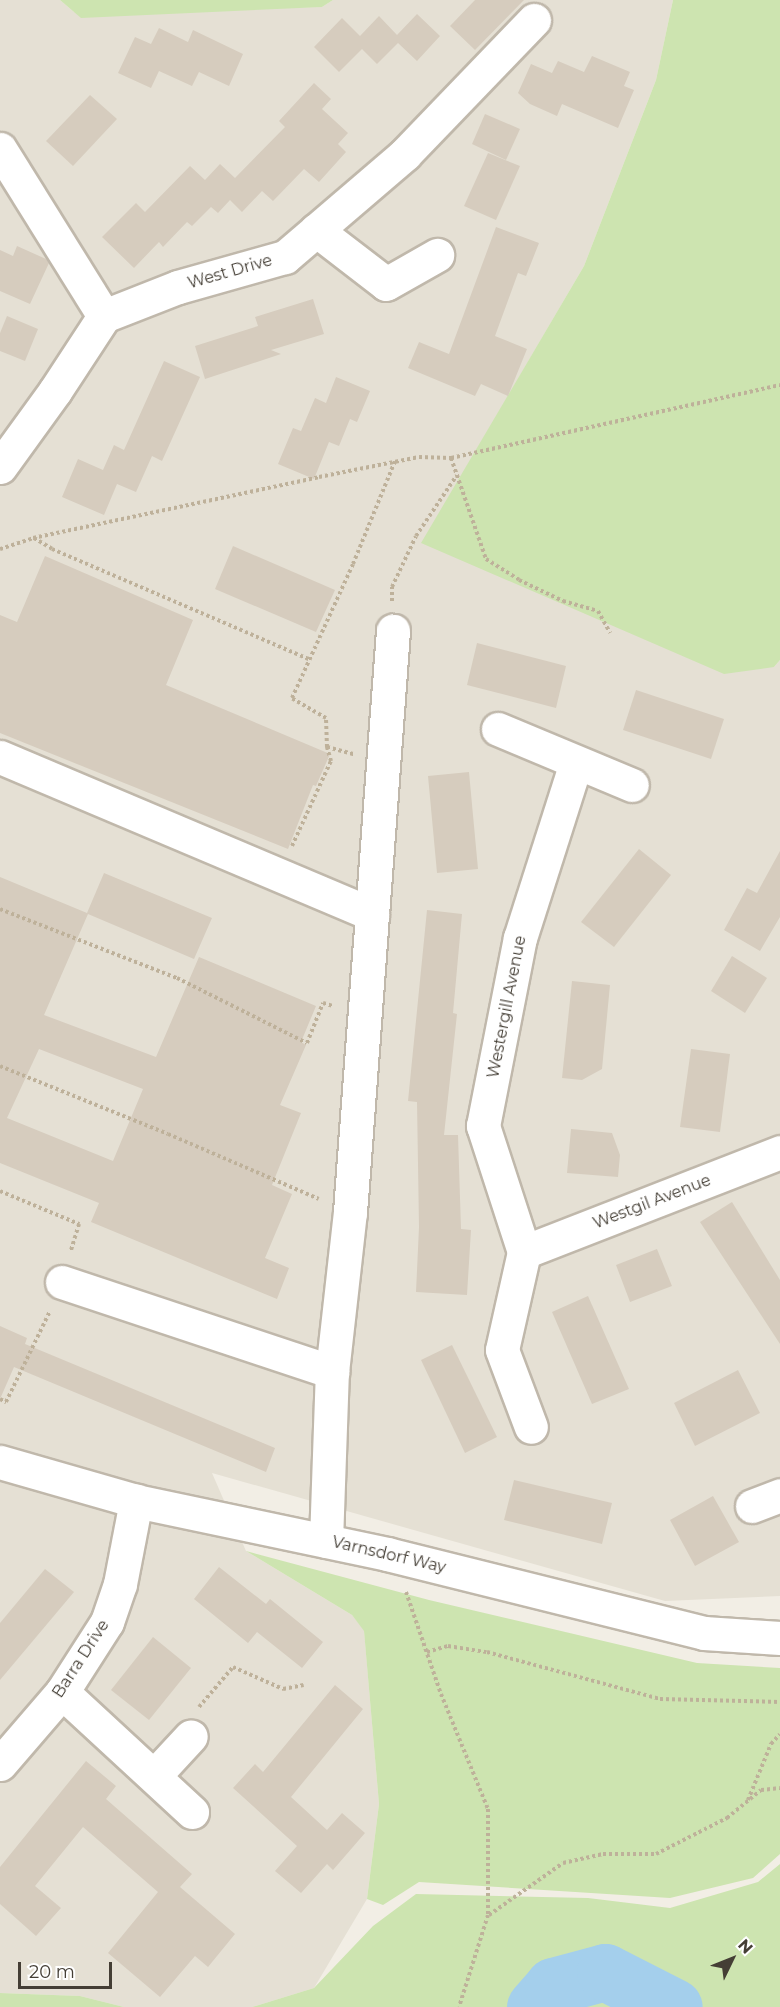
<!DOCTYPE html>
<style>
body{margin:0}
#map{position:relative;width:780px;height:2007px;overflow:hidden;background:#f2eee5;font-family:Montserrat,sans-serif}
div>[style]{position:absolute}
.residential>*{inset:0;background:#e5e0d4}
.green>*{inset:0;background:#cde4b0}
.river>*{height:57px;margin:-28.5px;padding:0 28.5px;transform-origin:28.5px;border-radius:28.5px;background:#a4cfec}
.building>*{inset:0;background:#d6ccbe}
.path>*{height:4px;margin-top:-2px;transform-origin:0;background:repeating-linear-gradient(90deg,#beb19a 0 3px,transparent 0 6px)}
.roads{filter:drop-shadow(2px 0 #c0b8ab) drop-shadow(-2px 0 #c0b8ab) drop-shadow(0 2px #c0b8ab) drop-shadow(0 -2px #c0b8ab)}
.minor>*{height:33px;margin:-16.5px;padding:0 16.5px;transform-origin:16.5px;border-radius:16.5px;background:#fff}
span{translate:-50% -50%;white-space:nowrap;text-align:center;line-height:1.15;-webkit-text-stroke:4.5px #fff;paint-order:stroke}
.street-label{font-size:16px;color:#443e35}
.north{position:absolute;left:702px;top:1929px;width:60px;height:60px;-webkit-text-stroke:4px #fff;paint-order:stroke;rotate:47deg;font-size:16px;font-weight:700;line-height:24px;text-align:center;color:#443e35}
.north::after{content:'';display:block;margin:auto;width:21px;height:27px;background:#443e35;clip-path:polygon(50% 0,100% 100%,50% 72%,0 100%)}
.scale{position:absolute;left:18px;top:1962px;width:94px;height:27px;box-sizing:border-box;border:3px solid #443e35;border-top:0;padding-left:8px;font-size:18px;line-height:21px;white-space:nowrap;color:#443e35;-webkit-text-stroke:4px #fff;paint-order:stroke}
</style>
<div id="map">
<div class="residential">
<i style="clip-path:polygon(0 0,60px 0,74px 12px,322px 7px,333px 0,673px 0,656px 80px,584px 266px,422px 543px,774px 667px,780px 660px,780px 1596px,665px 1601px,212px 1473px,246px 1551px,352px 1615px,364px 1630px,379px 1804px,367px 1899px,314px 1988px,252px 2007px,124px 2007px,80px 1996px,0 1993px)"></i>
</div>
<div class="green">
<i style="clip-path:polygon(60px 0,333px 0,322px 7px,81px 18px)"></i>
<i style="clip-path:polygon(673px 0,780px 0,780px 660px,774px 667px,724px 674px,421px 543px,584px 266px,656px 80px)"></i>
<i style="clip-path:polygon(246px 1551px,429px 1600px,697px 1663px,780px 1668px,780px 1854px,753px 1878px,670px 1898px,419px 1882px,383px 1905px,367px 1899px,379px 1804px,364px 1631px,352px 1615px)"></i>
<i style="clip-path:polygon(780px 1864px,780px 2007px,252px 2007px,314px 1988px,373px 1926px,416px 1894px,588px 1898px,670px 1908px,758px 1882px)"></i>
<i style="clip-path:polygon(0 1993px,80px 1996px,124px 2007px,0 2007px)"></i>
</div>
<div class="river">
<i style="left:535px;top:2007px;width:28px;rotate:-49deg"></i>
<i style="left:553px;top:1986px;width:54px;rotate:-15.1deg"></i>
<i style="left:605px;top:1972px;width:77px;rotate:26.9deg"></i>
</div>
<div class="building">
<i style="clip-path:polygon(475px 0,524px 0,475px 50px,450px 26px)"></i>
<i style="clip-path:polygon(417px 14px,440px 36px,417px 61px,398px 43px,377px 64px,362px 49px,339px 72px,314px 47px,342px 18px,360px 36px,379px 16px,397px 35px)"></i>
<i style="clip-path:polygon(159px 28px,188px 42px,193px 30px,243px 54px,229px 86px,199px 72px,192px 86px,159px 71px,151px 88px,118px 73px,135px 37px,151px 44px)"></i>
<i style="clip-path:polygon(592px 56px,630px 72px,624px 86px,634px 90px,618px 128px,562px 104px,557px 116px,530px 104px,518px 93px,531px 64px,552px 73px,558px 61px,584px 72px)"></i>
<i style="clip-path:polygon(314px 83px,331px 99px,322px 109px,348px 133px,338px 144px,346px 152px,319px 182px,304px 169px,273px 201px,262px 191px,242px 212px,230px 200px,218px 213px,211px 207px,192px 226px,187px 222px,163px 247px,159px 242px,134px 268px,102px 237px,136px 203px,145px 212px,190px 166px,205px 180px,220px 164px,235px 178px,285px 127px,279px 121px)"></i>
<i style="clip-path:polygon(90px 95px,117px 119px,73px 166px,46px 141px)"></i>
<i style="clip-path:polygon(485px 114px,520px 129px,506px 160px,472px 144px)"></i>
<i style="clip-path:polygon(488px 153px,520px 166px,496px 220px,464px 206px)"></i>
<i style="clip-path:polygon(496px 227px,539px 243px,526px 276px,518px 273px,495px 336px,527px 349px,508px 396px,481px 384px,475px 396px,408px 368px,419px 342px,449px 354px)"></i>
<i style="clip-path:polygon(17px 246px,46px 259px,49px 263px,30px 304px,0 291px,0 250px,13px 256px)"></i>
<i style="clip-path:polygon(313px 299px,324px 334px,271px 350px,281px 354px,205px 379px,195px 346px,258px 326px,255px 317px)"></i>
<i style="clip-path:polygon(7px 316px,38px 329px,25px 361px,0 351px,0 333px)"></i>
<i style="clip-path:polygon(164px 361px,200px 377px,162px 461px,152px 456px,136px 492px,117px 484px,104px 515px,62px 497px,78px 459px,103px 470px,114px 445px,124px 450px)"></i>
<i style="clip-path:polygon(336px 377px,370px 391px,357px 422px,350px 419px,339px 446px,329px 442px,314px 479px,278px 464px,293px 428px,301px 431px,315px 398px,326px 403px)"></i>
<i style="clip-path:polygon(233px 546px,335px 590px,316px 632px,215px 589px)"></i>
<i style="clip-path:polygon(45px 556px,193px 620px,166px 685px,330px 754px,316px 786px,313px 785px,288px 849px,0 733px,0 615px,17px 622px)"></i>
<i style="clip-path:polygon(477px 643px,566px 666px,556px 708px,467px 685px)"></i>
<i style="clip-path:polygon(636px 690px,724px 719px,711px 759px,623px 730px)"></i>
<i style="clip-path:polygon(469px 772px,478px 869px,437px 873px,428px 776px)"></i>
<i style="clip-path:polygon(639px 849px,671px 875px,614px 947px,581px 922px)"></i>
<i style="clip-path:polygon(780px 851px,780px 917px,760px 951px,724px 930px,747px 888px,757px 893px)"></i>
<i style="clip-path:polygon(evenodd,104px 873px,212px 918px,194px 959px,88px 914px,44px 1015px,156px 1057px,199px 957px,316px 1006px,301px 1042px,306px 1045px,280px 1105px,301px 1113px,272px 1185px,292px 1194px,265px 1258px,289px 1268px,277px 1299px,91px 1222px,99px 1203px,0 1163px,0 877px,87px 913px,104px 873px,39px 1049px,143px 1089px,113px 1161px,7px 1118px,39px 1049px)"></i>
<i style="clip-path:polygon(427px 910px,462px 914px,453px 1013px,457px 1014px,444px 1135px,458px 1135px,461px 1229px,471px 1230px,467px 1295px,416px 1292px,419px 1227px,417px 1102px,408px 1101px)"></i>
<i style="clip-path:polygon(732px 956px,767px 978px,745px 1013px,711px 991px)"></i>
<i style="clip-path:polygon(572px 981px,610px 985px,602px 1069px,582px 1080px,562px 1078px)"></i>
<i style="clip-path:polygon(691px 1049px,730px 1054px,720px 1132px,680px 1127px)"></i>
<i style="clip-path:polygon(571px 1129px,612px 1133px,620px 1155px,618px 1177px,567px 1173px)"></i>
<i style="clip-path:polygon(732px 1202px,780px 1280px,780px 1344px,700px 1222px)"></i>
<i style="clip-path:polygon(657px 1249px,672px 1286px,630px 1302px,616px 1265px)"></i>
<i style="clip-path:polygon(588px 1296px,629px 1389px,592px 1404px,552px 1312px)"></i>
<i style="clip-path:polygon(0 1326px,27px 1338px,25px 1344px,275px 1448px,266px 1472px,14px 1367px,0 1399px)"></i>
<i style="clip-path:polygon(452px 1345px,497px 1437px,465px 1453px,421px 1360px)"></i>
<i style="clip-path:polygon(738px 1370px,760px 1413px,695px 1446px,674px 1403px)"></i>
<i style="clip-path:polygon(514px 1480px,612px 1503px,602px 1544px,504px 1520px)"></i>
<i style="clip-path:polygon(713px 1496px,739px 1542px,695px 1566px,670px 1520px)"></i>
<i style="clip-path:polygon(219px 1567px,266px 1604px,270px 1599px,323px 1642px,302px 1668px,257px 1632px,248px 1643px,194px 1599px)"></i>
<i style="clip-path:polygon(45px 1569px,74px 1592px,0 1680px,0 1623px)"></i>
<i style="clip-path:polygon(153px 1637px,191px 1668px,149px 1720px,111px 1690px)"></i>
<i style="clip-path:polygon(335px 1685px,363px 1709px,291px 1797px,327px 1830px,342px 1813px,365px 1833px,333px 1870px,327px 1864px,301px 1893px,275px 1871px,297px 1846px,233px 1788px,255px 1764px,263px 1772px)"></i>
<i style="clip-path:polygon(86px 1761px,116px 1786px,106px 1799px,192px 1874px,180px 1887px,235px 1934px,208px 1967px,195px 1956px,160px 1997px,108px 1953px,158px 1892px,83px 1827px,35px 1886px,61px 1908px,36px 1936px,0 1904px,0 1867px)"></i>
</div>
<div class="path">
<i style="left:451px;top:458px;width:107px;rotate:70.9deg"></i>
<i style="left:486px;top:559px;width:39px;rotate:32deg"></i>
<i style="left:519px;top:580px;width:49px;rotate:25.5deg"></i>
<i style="left:563px;top:601px;width:36px;rotate:16deg"></i>
<i style="left:598px;top:611px;width:25px;rotate:61deg"></i>
<i style="left:34px;top:538px;width:21px;rotate:31deg"></i>
<i style="left:52px;top:549px;width:280px;rotate:23.2deg"></i>
<i style="left:0;top:549px;width:35px;rotate:-18deg"></i>
<i style="left:33px;top:538px;width:292px;rotate:-12deg"></i>
<i style="left:319px;top:477px;width:102px;rotate:-11.3deg"></i>
<i style="left:419px;top:457px;width:32px;rotate:2deg"></i>
<i style="left:451px;top:458px;width:337px;rotate:-12.5deg"></i>
<i style="left:392px;top:601px;width:14px;rotate:-90deg"></i>
<i style="left:392px;top:587px;width:56px;rotate:-64.8deg"></i>
<i style="left:416px;top:536px;width:73px;rotate:-56.1deg"></i>
<i style="left:327px;top:747px;width:29px;rotate:-92deg"></i>
<i style="left:326px;top:718px;width:39px;rotate:-150deg"></i>
<i style="left:292px;top:698px;width:147px;rotate:-65.5deg"></i>
<i style="left:353px;top:564px;width:111px;rotate:-67.8deg"></i>
<i style="left:292px;top:846px;width:94px;rotate:-65.4deg"></i>
<i style="left:331px;top:761px;width:15px;rotate:-106deg"></i>
<i style="left:327px;top:747px;width:28px;rotate:15deg"></i>
<i style="left:0;top:909px;width:190px;rotate:21.3deg"></i>
<i style="left:177px;top:978px;width:145px;rotate:26.6deg"></i>
<i style="left:307px;top:1043px;width:43px;rotate:-68.2deg"></i>
<i style="left:323px;top:1003px;width:10px;rotate:17deg"></i>
<i style="left:0;top:1066px;width:181px;rotate:22deg"></i>
<i style="left:168px;top:1134px;width:164px;rotate:23.3deg"></i>
<i style="left:0;top:1191px;width:86px;rotate:22.7deg"></i>
<i style="left:79px;top:1224px;width:28px;rotate:107deg"></i>
<i style="left:0;top:1399px;width:7px;rotate:27deg"></i>
<i style="left:6px;top:1402px;width:101px;rotate:-64.2deg"></i>
<i style="left:406px;top:1592px;width:108px;rotate:71.1deg"></i>
<i style="left:441px;top:1694px;width:124px;rotate:67.8deg"></i>
<i style="left:488px;top:1809px;width:106px;rotate:90deg"></i>
<i style="left:488px;top:1915px;width:96px;rotate:107.5deg"></i>
<i style="left:427px;top:1652px;width:22px;rotate:-16deg"></i>
<i style="left:448px;top:1646px;width:39px;rotate:9deg"></i>
<i style="left:487px;top:1652px;width:179px;rotate:15.2deg"></i>
<i style="left:660px;top:1699px;width:120px;rotate:1.4deg"></i>
<i style="left:199px;top:1707px;width:52px;rotate:-49.6deg"></i>
<i style="left:233px;top:1667px;width:55px;rotate:23.7deg"></i>
<i style="left:283px;top:1689px;width:21px;rotate:-11deg"></i>
<i style="left:748px;top:1800px;width:61px;rotate:-67.7deg"></i>
<i style="left:771px;top:1744px;width:13px;rotate:-48deg"></i>
<i style="left:489px;top:1915px;width:90px;rotate:-35.1deg"></i>
<i style="left:563px;top:1863px;width:41px;rotate:-12.7deg"></i>
<i style="left:603px;top:1854px;width:53px"></i>
<i style="left:656px;top:1854px;width:80px;rotate:-26.9deg"></i>
<i style="left:727px;top:1818px;width:44px;rotate:-39.5deg"></i>
<i style="left:761px;top:1790px;width:19px;rotate:-6deg"></i>
</div>
<div class="roads">
<div class="minor">
<i style="left:0;top:149px;width:197px;rotate:58.1deg"></i>
<i style="left:316px;top:230px;width:88px;rotate:37.6deg"></i>
<i style="left:386px;top:284px;width:59px;rotate:-29.6deg"></i>
<i style="left:0;top:467px;width:94px;rotate:-54.1deg"></i>
<i style="left:55px;top:391px;width:90px;rotate:-56.8deg"></i>
<i style="left:104px;top:316px;width:79px;rotate:-21.4deg"></i>
<i style="left:178px;top:287px;width:111px;rotate:-15.7deg"></i>
<i style="left:285px;top:257px;width:158px;rotate:-40.6deg"></i>
<i style="left:405px;top:154px;width:186px;rotate:-46.1deg"></i>
<i style="left:498px;top:729px;width:145px;rotate:22.7deg"></i>
<i style="left:0;top:757px;width:404px;rotate:22.9deg"></i>
<i style="left:524px;top:1252px;width:133px;rotate:-108deg"></i>
<i style="left:483px;top:1126px;width:192px;rotate:-78.9deg"></i>
<i style="left:520px;top:938px;width:184px;rotate:-72.3deg"></i>
<i style="left:524px;top:1252px;width:275px;rotate:-21.3deg"></i>
<i style="left:524px;top:1252px;width:100px;rotate:102.7deg"></i>
<i style="left:502px;top:1350px;width:82px;rotate:69.4deg"></i>
<i style="left:62px;top:1282px;width:285px;rotate:18.4deg"></i>
<i style="left:0;top:1462px;width:141px;rotate:16deg"></i>
<i style="left:136px;top:1501px;width:257px;rotate:11.9deg"></i>
<i style="left:387px;top:1554px;width:327px;rotate:14deg"></i>
<i style="left:704px;top:1633px;width:76px;rotate:3.8deg"></i>
<i style="left:752px;top:1506px;width:30px;rotate:-21deg"></i>
<i style="left:326px;top:1541px;width:169px;rotate:-88deg"></i>
<i style="left:332px;top:1372px;width:161px;rotate:-83.6deg"></i>
<i style="left:350px;top:1212px;width:583px;rotate:-85.77deg"></i>
<i style="left:62px;top:1692px;width:177px;rotate:42.7deg"></i>
<i style="left:0;top:1764px;width:95px;rotate:-49.3deg"></i>
<i style="left:62px;top:1692px;width:83px;rotate:-57.3deg"></i>
<i style="left:107px;top:1622px;width:40px;rotate:-71.1deg"></i>
<i style="left:120px;top:1584px;width:85px;rotate:-79.1deg"></i>
<i style="left:154px;top:1776px;width:54px;rotate:-47.2deg"></i>
</div>
</div>
<div class="street-label">
<span style="left:230px;top:272px;rotate:-16deg">West Drive</span>
<span style="left:507px;top:1007px;rotate:-79deg">Westergill Avenue</span>
<span style="left:652px;top:1202px;rotate:-21deg">Westgil Avenue</span>
<span style="left:389px;top:1555px;rotate:13deg">Varnsdorf Way</span>
<span style="left:81px;top:1659px;rotate:-57deg">Barra Drive</span>
</div>
<div class="north">N</div>
<div class="scale">20 m</div>
</div>
